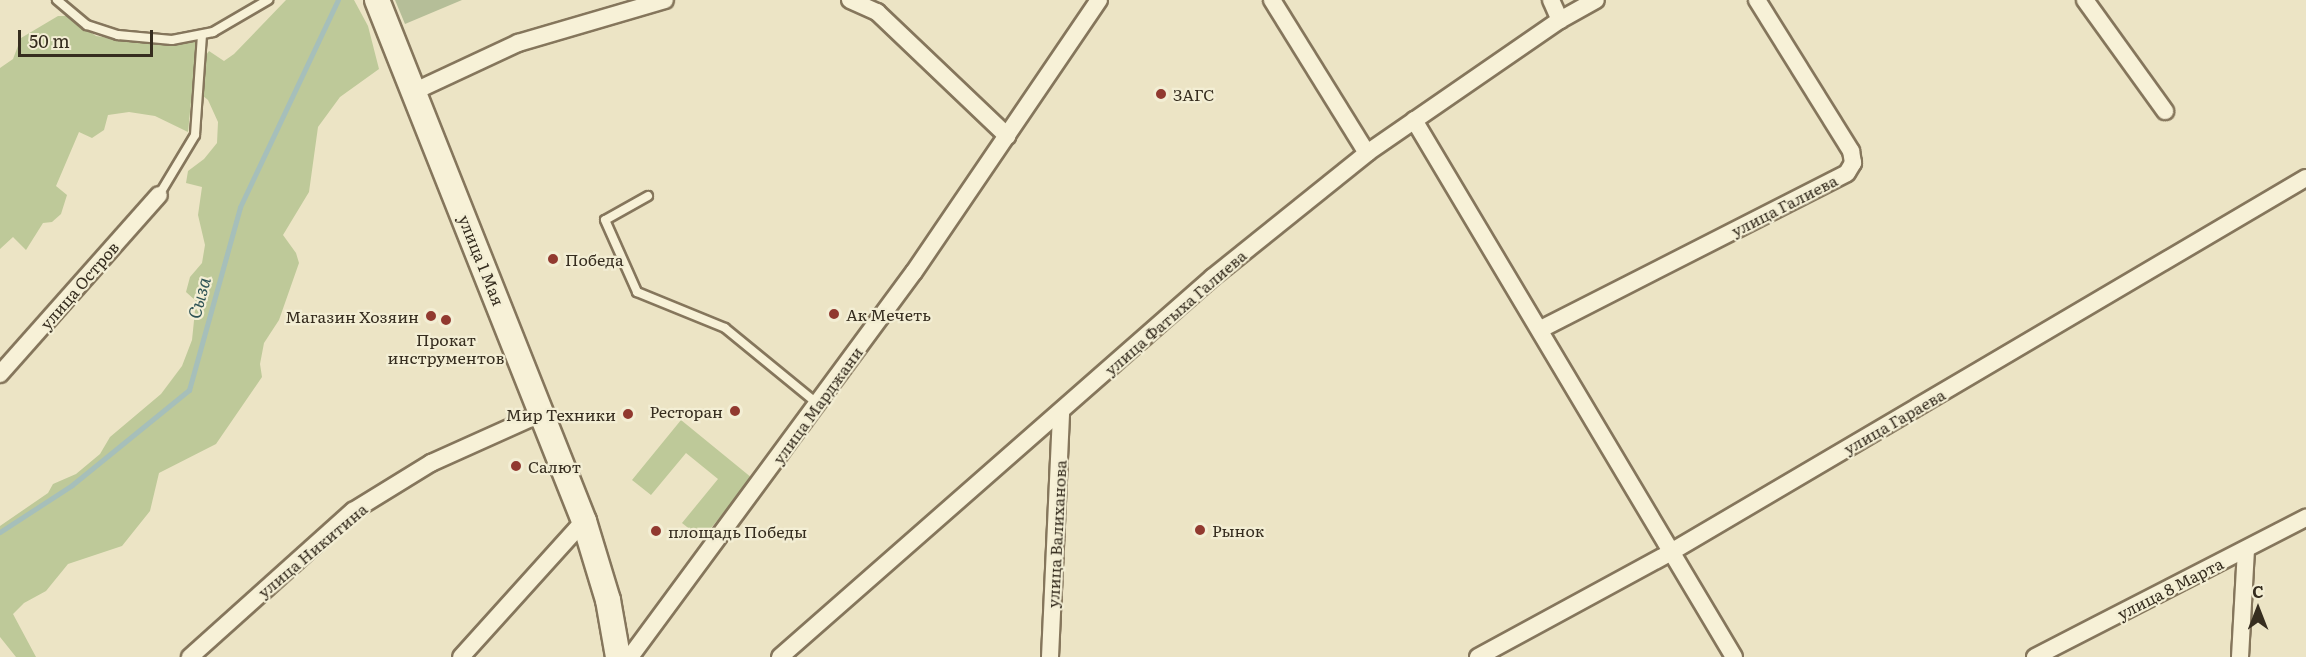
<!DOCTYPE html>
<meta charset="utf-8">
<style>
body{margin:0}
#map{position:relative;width:2306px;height:657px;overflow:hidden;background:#ece4c5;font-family:Literata,serif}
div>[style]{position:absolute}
.green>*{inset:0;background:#bec999}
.cemetery>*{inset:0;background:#b5be98}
.stream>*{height:5px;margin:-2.5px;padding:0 2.5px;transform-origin:2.5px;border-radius:2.5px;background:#a6bfba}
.roads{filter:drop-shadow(2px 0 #85765c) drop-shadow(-2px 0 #85765c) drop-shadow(0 2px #85765c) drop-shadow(0 -2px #85765c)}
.lane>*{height:8px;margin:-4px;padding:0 4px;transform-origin:4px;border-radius:4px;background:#f7f1d7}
.street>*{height:16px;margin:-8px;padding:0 8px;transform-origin:8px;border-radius:8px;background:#f7f1d7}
.secondary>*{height:24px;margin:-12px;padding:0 12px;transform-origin:12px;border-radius:12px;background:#f7f1d7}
.dots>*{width:16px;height:16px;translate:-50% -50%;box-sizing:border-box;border:3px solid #f3eed4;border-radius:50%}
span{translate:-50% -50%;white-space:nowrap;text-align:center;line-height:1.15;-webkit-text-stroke:4.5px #f3eed4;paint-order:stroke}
.poi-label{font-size:16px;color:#362d1f}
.left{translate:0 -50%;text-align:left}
.right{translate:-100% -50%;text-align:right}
.street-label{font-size:16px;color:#362d1f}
.water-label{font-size:18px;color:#2f5355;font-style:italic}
.north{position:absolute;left:2228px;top:579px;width:60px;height:60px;-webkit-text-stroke:4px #f3eed4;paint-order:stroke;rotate:0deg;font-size:16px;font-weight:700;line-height:24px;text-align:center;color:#362d1f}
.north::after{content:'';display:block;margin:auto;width:21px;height:27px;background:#362d1f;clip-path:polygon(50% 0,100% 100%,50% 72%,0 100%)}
.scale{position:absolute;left:18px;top:30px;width:135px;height:27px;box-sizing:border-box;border:3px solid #362d1f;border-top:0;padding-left:8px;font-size:18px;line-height:21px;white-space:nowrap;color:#362d1f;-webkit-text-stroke:4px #f3eed4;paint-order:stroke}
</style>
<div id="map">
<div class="green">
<i style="clip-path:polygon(286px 0,354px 0,368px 26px,379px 69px,340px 97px,318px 127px,309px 192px,283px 235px,296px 253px,299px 263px,279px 320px,264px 343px,260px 364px,262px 377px,216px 444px,159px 473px,150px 511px,122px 546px,68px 564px,46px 591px,24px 603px,13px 614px,36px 657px,16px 657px,0 637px,0 526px,48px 493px,53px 484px,76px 474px,100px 454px,110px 437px,161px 394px,182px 366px,192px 340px,196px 301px,186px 292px,190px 277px,202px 263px,205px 245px,198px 215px,202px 187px,186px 183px,188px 171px,204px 159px,217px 143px,218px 122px,208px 100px,197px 91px,201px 62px,209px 51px,224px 61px,234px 54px)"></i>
<i style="clip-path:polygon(58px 16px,68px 16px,96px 36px,144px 43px,171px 44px,181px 34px,192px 33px,197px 41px,188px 132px,155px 116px,129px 112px,108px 115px,104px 130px,92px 138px,79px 132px,56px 186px,67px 195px,61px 214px,52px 222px,43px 223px,26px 250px,13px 237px,0 249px,0 68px,13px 59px,21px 38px)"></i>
<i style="clip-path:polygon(681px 420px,752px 478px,702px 539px,682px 523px,718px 479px,686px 453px,651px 495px,632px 480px)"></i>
</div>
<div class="cemetery">
<i style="clip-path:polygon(395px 0,462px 0,405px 24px)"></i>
</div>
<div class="stream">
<i style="left:0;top:532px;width:86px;rotate:-33.1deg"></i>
<i style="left:72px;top:485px;width:151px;rotate:-39.1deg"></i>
<i style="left:189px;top:390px;width:190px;rotate:-74.4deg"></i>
<i style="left:240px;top:207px;width:229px;rotate:-64.7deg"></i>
</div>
<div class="roads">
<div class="lane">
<i style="left:57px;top:0;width:39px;rotate:40deg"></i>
<i style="left:87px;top:25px;width:33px;rotate:18deg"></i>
<i style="left:118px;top:35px;width:54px;rotate:5.3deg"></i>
<i style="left:172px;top:40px;width:42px;rotate:-11deg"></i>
<i style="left:213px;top:32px;width:64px;rotate:-30.2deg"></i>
<i style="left:159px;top:195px;width:70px;rotate:-59deg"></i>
<i style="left:195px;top:135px;width:100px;rotate:-86deg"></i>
<i style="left:648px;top:196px;width:49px;rotate:150.8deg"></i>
<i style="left:605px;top:220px;width:79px;rotate:66deg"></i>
<i style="left:637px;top:292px;width:95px;rotate:22.2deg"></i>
<i style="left:725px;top:328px;width:120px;rotate:39.3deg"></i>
</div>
<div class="street">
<i style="left:850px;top:0;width:30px;rotate:24deg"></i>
<i style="left:877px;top:12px;width:180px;rotate:43.6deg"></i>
<i style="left:1272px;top:0;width:180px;rotate:58.2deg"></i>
<i style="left:1551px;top:0;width:22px;rotate:66deg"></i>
<i style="left:2085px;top:0;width:137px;rotate:54.2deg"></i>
<i style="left:415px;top:91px;width:114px;rotate:-25deg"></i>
<i style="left:518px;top:43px;width:153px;rotate:-16.3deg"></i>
<i style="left:1414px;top:120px;width:625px;rotate:59.21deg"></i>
<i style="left:1541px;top:329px;width:343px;rotate:-27deg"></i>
<i style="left:1847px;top:173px;width:12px;rotate:-59deg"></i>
<i style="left:1853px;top:163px;width:12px;rotate:-99deg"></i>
<i style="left:1851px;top:151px;width:178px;rotate:-121.9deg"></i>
<i style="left:0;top:374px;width:239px;rotate:-48.4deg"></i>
<i style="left:190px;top:657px;width:219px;rotate:-41.9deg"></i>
<i style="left:353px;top:511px;width:92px;rotate:-31.6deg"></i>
<i style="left:431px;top:463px;width:122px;rotate:-24.2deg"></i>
<i style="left:461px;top:657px;width:183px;rotate:-47.9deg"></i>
<i style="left:630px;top:657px;width:478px;rotate:-53.6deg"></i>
<i style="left:914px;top:272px;width:329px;rotate:-55.8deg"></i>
<i style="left:780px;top:657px;width:576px;rotate:-41.27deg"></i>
<i style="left:1213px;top:277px;width:198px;rotate:-38.8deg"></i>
<i style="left:1367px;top:153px;width:234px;rotate:-34.6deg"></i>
<i style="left:1560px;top:20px;width:41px;rotate:-29.1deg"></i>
<i style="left:1050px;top:657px;width:245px;rotate:-87.4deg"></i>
<i style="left:1478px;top:657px;width:220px;rotate:-28.5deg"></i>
<i style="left:1671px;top:552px;width:737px;rotate:-30.5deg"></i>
<i style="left:2035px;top:657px;width:305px;rotate:-27.2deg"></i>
<i style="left:2240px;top:657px;width:108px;rotate:-86.8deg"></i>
</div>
<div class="secondary">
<i style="left:377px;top:0;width:561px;rotate:68.33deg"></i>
<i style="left:584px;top:521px;width:83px;rotate:73.1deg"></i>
<i style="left:608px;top:600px;width:58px;rotate:80deg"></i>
</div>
</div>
<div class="dots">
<i style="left:1161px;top:94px;background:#91392f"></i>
<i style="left:553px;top:259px;background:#91392f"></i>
<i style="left:834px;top:314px;background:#91392f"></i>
<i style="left:431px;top:316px;background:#91392f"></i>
<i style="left:446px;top:320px;background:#91392f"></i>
<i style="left:735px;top:411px;background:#91392f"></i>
<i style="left:628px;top:414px;background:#91392f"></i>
<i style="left:516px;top:466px;background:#91392f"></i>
<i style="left:1200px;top:530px;background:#91392f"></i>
<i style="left:656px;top:531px;background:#91392f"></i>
</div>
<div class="poi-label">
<span class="left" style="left:1173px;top:94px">ЗАГС</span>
<span class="left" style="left:565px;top:259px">Победа</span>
<span class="left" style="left:846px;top:314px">Ак Мечеть</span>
<span class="right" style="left:419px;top:316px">Магазин Хозяин</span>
<span style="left:446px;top:348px">Прокат<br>инструментов</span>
<span class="right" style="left:723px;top:411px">Ресторан</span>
<span class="right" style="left:616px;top:414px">Мир Техники</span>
<span class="left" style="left:528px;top:466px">Салют</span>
<span class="left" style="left:1212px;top:530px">Рынок</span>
<span class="left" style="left:668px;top:531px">площадь Победы</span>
</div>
<div class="street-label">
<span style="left:1784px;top:205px;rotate:-27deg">улица Галиева</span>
<span style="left:482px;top:260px;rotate:68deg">улица 1 Мая</span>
<span style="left:79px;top:285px;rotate:-49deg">улица Остров</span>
<span style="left:1175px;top:312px;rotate:-41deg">улица Фатыха Галиева</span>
<span style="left:817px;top:405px;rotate:-54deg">улица Марджани</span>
<span style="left:1894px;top:421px;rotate:-30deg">улица Гараева</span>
<span style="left:1056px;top:534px;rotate:-87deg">улица Валиханова</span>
<span style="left:312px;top:550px;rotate:-40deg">улица Никитина</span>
<span style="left:2170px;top:588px;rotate:-27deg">улица 8 Марта</span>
</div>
<div class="water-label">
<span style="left:199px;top:298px;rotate:-75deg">Сыза</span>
</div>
<div class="north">С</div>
<div class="scale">50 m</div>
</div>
